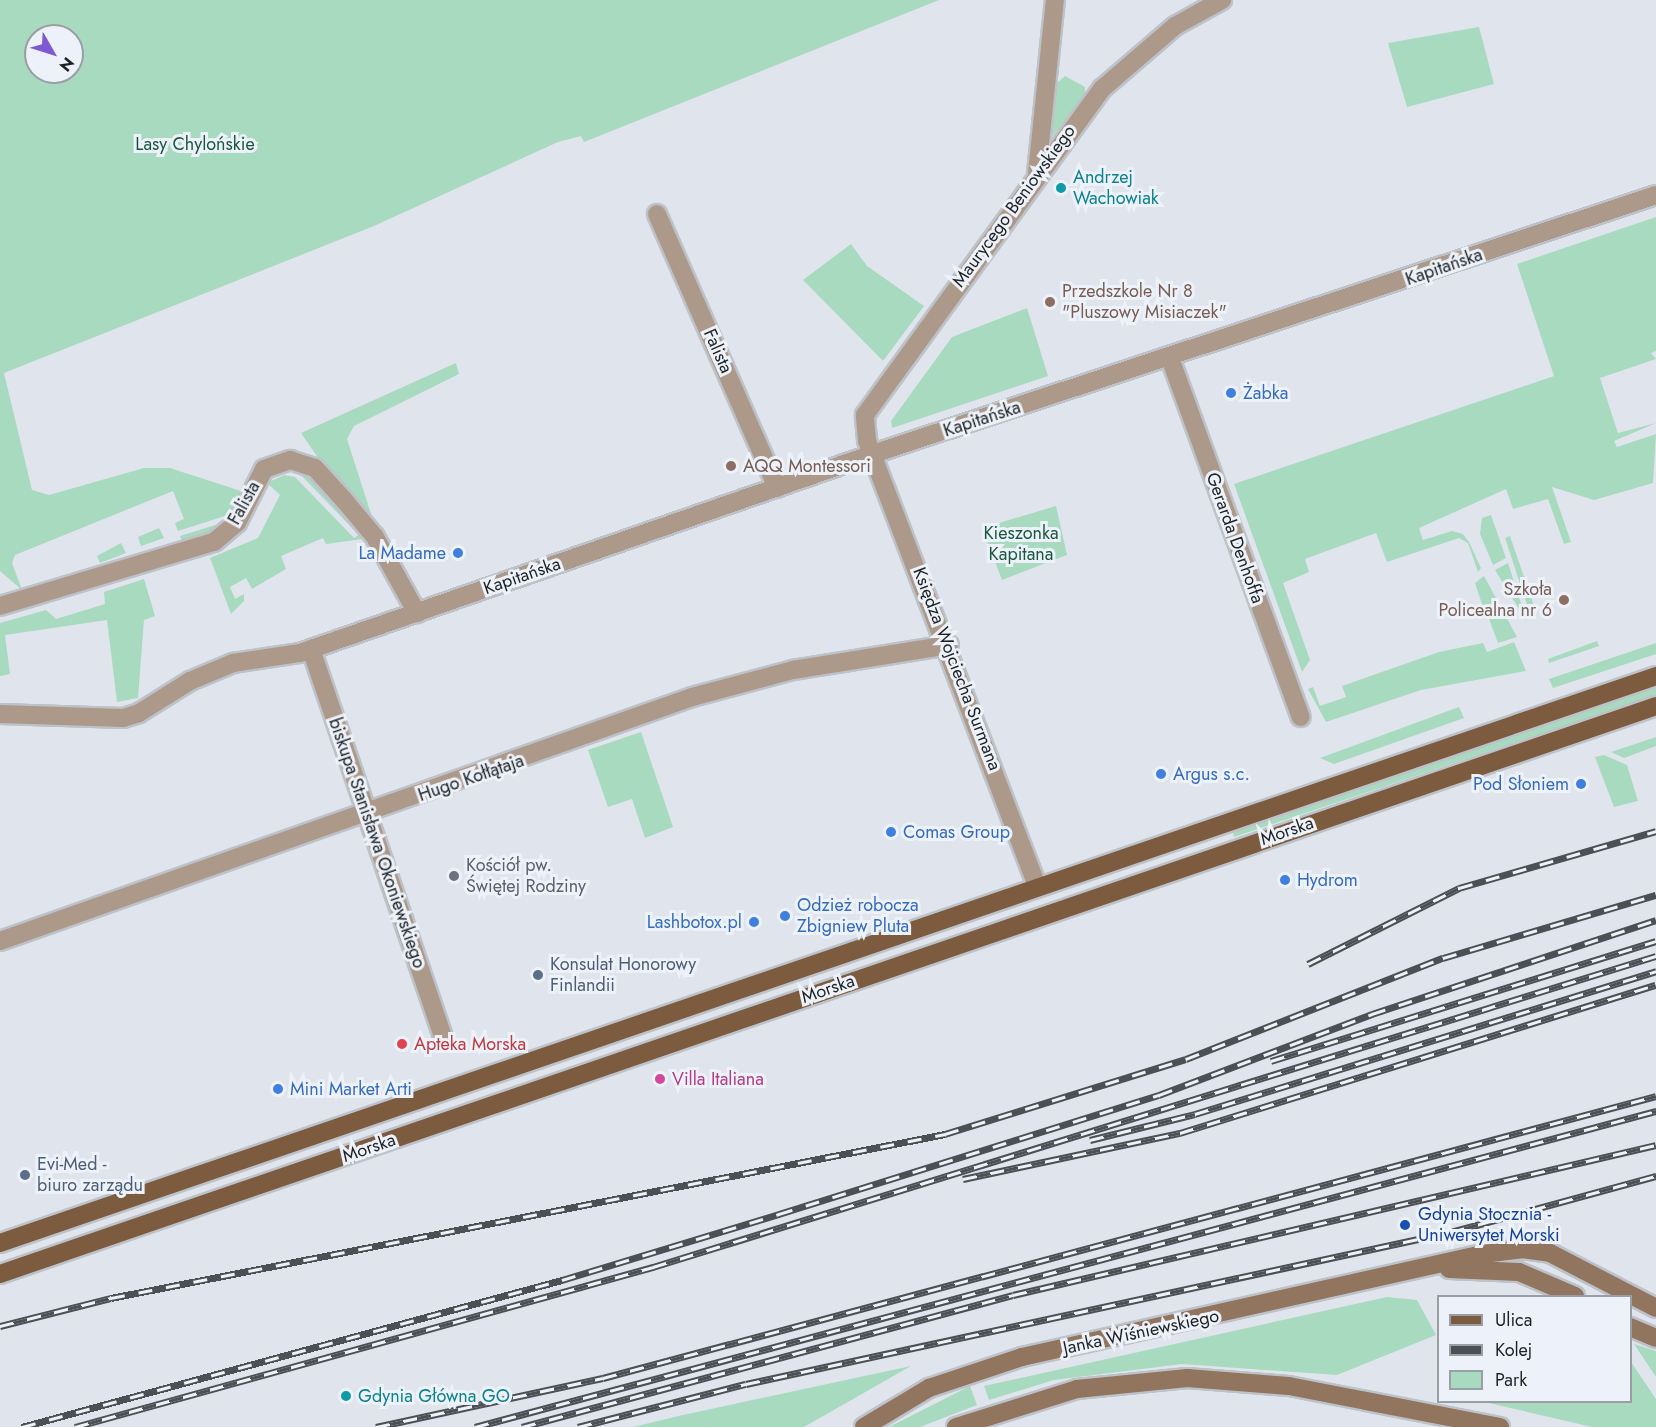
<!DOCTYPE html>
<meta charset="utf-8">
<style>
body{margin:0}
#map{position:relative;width:1656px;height:1427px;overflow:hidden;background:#e0e5ed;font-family:Jost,sans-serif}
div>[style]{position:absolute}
.green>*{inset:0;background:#a8dabf}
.roads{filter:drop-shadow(2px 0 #bdc2c9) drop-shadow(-2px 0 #bdc2c9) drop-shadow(0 2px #bdc2c9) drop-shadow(0 -2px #bdc2c9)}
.street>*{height:18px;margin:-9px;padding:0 9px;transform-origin:9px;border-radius:9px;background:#ad998a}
.secondary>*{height:18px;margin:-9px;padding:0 9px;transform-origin:9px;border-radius:9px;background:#91755f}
.primary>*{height:18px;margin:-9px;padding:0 9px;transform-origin:9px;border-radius:9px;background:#7c5b3f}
.rail>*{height:7px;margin-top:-3.5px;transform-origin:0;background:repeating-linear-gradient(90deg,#edf2fa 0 14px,#4c4f53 0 28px);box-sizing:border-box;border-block:2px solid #4c4f53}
.dots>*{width:16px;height:16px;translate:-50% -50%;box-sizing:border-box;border:3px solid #edf2fa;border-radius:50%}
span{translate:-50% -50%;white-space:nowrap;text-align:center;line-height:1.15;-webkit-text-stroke:6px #edf2fa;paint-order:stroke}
.park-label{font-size:18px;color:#19593d}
.culture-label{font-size:18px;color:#0d838f}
.left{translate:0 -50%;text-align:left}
.street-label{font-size:18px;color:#1f2124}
.education-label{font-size:18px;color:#785e54}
.right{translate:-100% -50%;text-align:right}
.shop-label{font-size:18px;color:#366cbe}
.worship-label{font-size:18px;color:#5b616d}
.service-label{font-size:18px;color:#4e5e75}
.health-label{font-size:18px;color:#be3a42}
.hotel-label{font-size:18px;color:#b23c85}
.transit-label{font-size:18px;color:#164399}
.legend{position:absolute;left:1437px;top:1295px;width:195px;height:108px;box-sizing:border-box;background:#edf2fa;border:2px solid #9b9ea4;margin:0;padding:8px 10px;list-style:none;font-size:18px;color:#1f2124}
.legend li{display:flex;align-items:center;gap:12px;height:30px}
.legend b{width:30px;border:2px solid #9b9ea4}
.north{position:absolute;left:24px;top:24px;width:60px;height:60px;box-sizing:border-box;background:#edf2fa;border:2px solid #9b9ea4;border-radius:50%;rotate:129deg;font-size:16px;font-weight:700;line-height:24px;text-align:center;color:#1f2124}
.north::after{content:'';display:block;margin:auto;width:21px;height:27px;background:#7d5ad4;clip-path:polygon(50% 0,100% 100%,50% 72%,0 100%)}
</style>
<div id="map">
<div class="green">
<i style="clip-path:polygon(evenodd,0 0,939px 0,584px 142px,581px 136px,558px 142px,374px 226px,4px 373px,32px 490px,49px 495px,144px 468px,170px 468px,241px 491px,228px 515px,178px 531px,175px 523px,184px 519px,173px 491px,15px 555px,12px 563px,22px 590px,0 571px,0 0,36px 36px,72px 36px,72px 72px,36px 72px,36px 36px)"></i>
<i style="clip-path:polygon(1479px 27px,1494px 84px,1407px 107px,1388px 43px)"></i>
<i style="clip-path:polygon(1065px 76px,1085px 87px,1085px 95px,1051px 138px,1057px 83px)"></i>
<i style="clip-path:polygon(1656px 217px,1656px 351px,1651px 353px,1656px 359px,1600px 378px,1618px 433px,1656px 423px,1614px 441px,1617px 447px,1656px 434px,1653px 483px,1594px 500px,1552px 487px,1571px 542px,1564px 544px,1548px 499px,1513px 509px,1506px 489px,1419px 528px,1423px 540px,1452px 531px,1463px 534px,1469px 542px,1481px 568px,1478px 572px,1468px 543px,1459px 538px,1387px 562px,1376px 533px,1305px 559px,1309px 572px,1283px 583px,1310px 660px,1302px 672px,1234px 484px,1554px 376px,1517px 264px)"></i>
<i style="clip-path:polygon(851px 244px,867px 266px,924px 306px,883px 361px,803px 280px)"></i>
<i style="clip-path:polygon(1027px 308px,1048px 376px,892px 428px,891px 421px,952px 337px)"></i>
<i style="clip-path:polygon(456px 363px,459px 374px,354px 426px,347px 439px,373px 520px,325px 468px,301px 433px)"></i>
<i style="clip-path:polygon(295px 469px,317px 483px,356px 526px,353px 529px)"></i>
<i style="clip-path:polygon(284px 475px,295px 477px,354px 538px,360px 534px,363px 539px,326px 544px,323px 538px,281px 556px,286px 569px,252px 589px,246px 578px,230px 587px,235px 599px,244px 594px,244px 601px,231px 614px,210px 558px,258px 538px,280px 495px,267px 483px)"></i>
<i style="clip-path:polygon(1056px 506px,1067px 555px,1002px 580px,982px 528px)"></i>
<i style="clip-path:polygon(1491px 515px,1506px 558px,1493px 565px,1480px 534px,1482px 518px)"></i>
<i style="clip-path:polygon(225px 522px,213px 534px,184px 548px,180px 536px)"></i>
<i style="clip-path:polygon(159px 528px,164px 538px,141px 546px,138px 537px)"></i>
<i style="clip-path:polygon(1510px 536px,1536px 612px,1530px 614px,1505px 538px)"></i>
<i style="clip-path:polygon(121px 543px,126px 553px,100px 563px,97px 556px)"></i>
<i style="clip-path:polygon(1508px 563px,1527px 622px,1495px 570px)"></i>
<i style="clip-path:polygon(1484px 576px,1517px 637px,1498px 643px,1485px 608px,1475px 611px,1482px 604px,1475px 583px)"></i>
<i style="clip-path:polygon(144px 579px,155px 616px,144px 620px,138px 698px,117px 702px,107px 620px,5px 635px,10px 674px,0 676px,0 623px,46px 610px,56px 619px,105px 604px,104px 592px)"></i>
<i style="clip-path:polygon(1597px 641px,1599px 646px,1549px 663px,1548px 659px)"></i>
<i style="clip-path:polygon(1514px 642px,1526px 671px,1421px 690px,1326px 722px,1308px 689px,1313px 687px,1320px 706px,1346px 697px,1342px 686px,1439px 652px,1483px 643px,1487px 652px)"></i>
<i style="clip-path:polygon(1656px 643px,1656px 654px,1553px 688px,1549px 679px)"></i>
<i style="clip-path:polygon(1656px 687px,1656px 695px,1234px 837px,1233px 832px)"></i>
<i style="clip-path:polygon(1459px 707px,1464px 718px,1334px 764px,1320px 758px)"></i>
<i style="clip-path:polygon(641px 732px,673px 827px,645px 838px,632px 799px,608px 807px,588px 750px)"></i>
<i style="clip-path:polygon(1656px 737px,1656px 746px,1624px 758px,1611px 752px)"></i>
<i style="clip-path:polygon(1604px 755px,1627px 765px,1638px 801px,1614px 807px,1595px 757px)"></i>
<i style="clip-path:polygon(1387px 1297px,1417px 1300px,1436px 1335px,1337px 1375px,1182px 1364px,1054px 1380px,989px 1400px,984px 1386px)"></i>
<i style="clip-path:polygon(1634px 1344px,1656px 1351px,1656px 1377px)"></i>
<i style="clip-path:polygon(1631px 1362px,1656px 1399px,1656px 1427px,1592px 1427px,1489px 1403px,1630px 1402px)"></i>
<i style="clip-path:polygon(911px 1366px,804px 1427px,633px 1427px,683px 1415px)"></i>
<i style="clip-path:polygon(970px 1386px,977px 1405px,920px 1427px,889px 1427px)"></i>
</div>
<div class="roads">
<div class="street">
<i style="left:1037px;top:173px;width:174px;rotate:-84.1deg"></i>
<i style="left:657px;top:214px;width:299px;rotate:66.3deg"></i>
<i style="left:1170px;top:358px;width:382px;rotate:70deg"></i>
<i style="left:0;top:606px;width:223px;rotate:-16.7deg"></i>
<i style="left:214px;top:542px;width:30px;rotate:-40deg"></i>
<i style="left:237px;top:523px;width:60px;rotate:-63.4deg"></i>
<i style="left:264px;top:469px;width:28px;rotate:-19deg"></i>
<i style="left:290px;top:460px;width:26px;rotate:18deg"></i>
<i style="left:315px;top:468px;width:43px;rotate:47.8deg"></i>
<i style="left:344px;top:500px;width:48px;rotate:50deg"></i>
<i style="left:375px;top:537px;width:87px;rotate:61.1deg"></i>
<i style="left:311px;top:649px;width:410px;rotate:71.2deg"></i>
<i style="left:0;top:714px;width:123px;rotate:1.9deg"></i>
<i style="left:123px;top:718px;width:17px;rotate:-17deg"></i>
<i style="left:139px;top:713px;width:60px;rotate:-32.1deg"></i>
<i style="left:190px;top:681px;width:47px;rotate:-22.7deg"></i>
<i style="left:233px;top:663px;width:68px;rotate:-8.5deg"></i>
<i style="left:300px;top:653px;width:607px;rotate:-19.15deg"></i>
<i style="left:873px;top:454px;width:825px;rotate:-18.3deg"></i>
<i style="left:1037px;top:886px;width:477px;rotate:-110.9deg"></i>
<i style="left:867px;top:440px;width:25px;rotate:-95deg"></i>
<i style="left:865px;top:415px;width:404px;rotate:-54deg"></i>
<i style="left:1103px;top:88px;width:95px;rotate:-40.7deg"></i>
<i style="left:1175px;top:26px;width:54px;rotate:-29deg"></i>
<i style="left:0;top:941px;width:734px;rotate:-19.42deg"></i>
<i style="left:692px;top:697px;width:105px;rotate:-15deg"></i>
<i style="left:793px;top:670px;width:158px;rotate:-9.1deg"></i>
</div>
<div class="secondary">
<i style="left:1449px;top:1269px;width:70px;rotate:2.5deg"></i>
<i style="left:1519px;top:1272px;width:61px;rotate:23.2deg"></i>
<i style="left:1630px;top:1327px;width:28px;rotate:23deg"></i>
<i style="left:864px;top:1427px;width:76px;rotate:-31deg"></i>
<i style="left:929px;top:1388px;width:98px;rotate:-18.4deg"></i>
<i style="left:1022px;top:1357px;width:472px;rotate:-12.6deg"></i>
<i style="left:1483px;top:1254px;width:39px;rotate:-7deg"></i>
<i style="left:1522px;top:1249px;width:28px;rotate:8deg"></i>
<i style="left:1550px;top:1253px;width:119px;rotate:27.4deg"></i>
<i style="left:956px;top:1427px;width:127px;rotate:-17.4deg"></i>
<i style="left:1077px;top:1389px;width:111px;rotate:-5.7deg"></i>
<i style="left:1187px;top:1378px;width:102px;rotate:4.5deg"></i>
<i style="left:1289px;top:1386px;width:215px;rotate:11deg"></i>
</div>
<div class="primary">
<i style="left:0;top:1243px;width:1750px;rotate:-18.9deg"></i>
<i style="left:0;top:1274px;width:1751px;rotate:-18.93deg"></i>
</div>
</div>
<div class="rail">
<i style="left:1308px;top:964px;width:169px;rotate:-26.7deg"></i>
<i style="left:1459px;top:888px;width:205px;rotate:-16.1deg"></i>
<i style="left:1271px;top:1061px;width:403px;rotate:-17.3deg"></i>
<i style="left:1090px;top:1140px;width:108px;rotate:-13.9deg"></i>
<i style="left:1195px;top:1114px;width:483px;rotate:-17.2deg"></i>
<i style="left:963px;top:1179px;width:222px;rotate:-12deg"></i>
<i style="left:1180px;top:1133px;width:498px;rotate:-17.3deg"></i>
<i style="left:0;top:1326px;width:114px;rotate:-14.2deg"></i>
<i style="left:111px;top:1298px;width:850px;rotate:-11.12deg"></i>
<i style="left:945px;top:1134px;width:252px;rotate:-17.3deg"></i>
<i style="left:1186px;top:1059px;width:276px;rotate:-21.5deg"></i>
<i style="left:1443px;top:958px;width:222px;rotate:-16.5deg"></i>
<i style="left:22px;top:1427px;width:560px;rotate:-15.23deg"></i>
<i style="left:562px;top:1280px;width:227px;rotate:-16.9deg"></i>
<i style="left:779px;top:1214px;width:398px;rotate:-17.4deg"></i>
<i style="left:1159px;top:1095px;width:228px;rotate:-20.8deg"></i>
<i style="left:1372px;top:1014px;width:299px;rotate:-18.3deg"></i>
<i style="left:75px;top:1427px;width:600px;rotate:-15.47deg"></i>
<i style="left:653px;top:1267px;width:1050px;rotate:-17.23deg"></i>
<i style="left:376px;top:1427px;width:232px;rotate:-12.2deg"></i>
<i style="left:603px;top:1378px;width:1090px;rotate:-14.99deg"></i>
<i style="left:475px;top:1427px;width:1223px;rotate:-14.98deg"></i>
<i style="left:522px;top:1427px;width:508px;rotate:-15.05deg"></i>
<i style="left:1013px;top:1295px;width:660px;rotate:-13.13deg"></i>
<i style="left:578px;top:1427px;width:173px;rotate:-14.4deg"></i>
<i style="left:746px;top:1384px;width:721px;rotate:-12.17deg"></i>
<i style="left:1451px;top:1232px;width:213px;rotate:-15.3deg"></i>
</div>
<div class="dots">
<i style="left:1061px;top:188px;background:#0f9aa8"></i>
<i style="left:1050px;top:302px;background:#8d6e63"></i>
<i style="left:1231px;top:393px;background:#3f7fe0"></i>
<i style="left:731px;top:466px;background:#8d6e63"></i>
<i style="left:458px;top:553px;background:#3f7fe0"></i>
<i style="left:1564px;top:600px;background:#8d6e63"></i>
<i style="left:1161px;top:774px;background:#3f7fe0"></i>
<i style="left:1581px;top:784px;background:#3f7fe0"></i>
<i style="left:891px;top:832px;background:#3f7fe0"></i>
<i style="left:454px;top:876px;background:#6b7280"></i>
<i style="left:1285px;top:880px;background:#3f7fe0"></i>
<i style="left:785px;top:916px;background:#3f7fe0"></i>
<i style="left:754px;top:922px;background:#3f7fe0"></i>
<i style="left:538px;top:975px;background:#5c6f8a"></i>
<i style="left:402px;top:1044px;background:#e0444e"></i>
<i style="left:660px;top:1079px;background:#d1479c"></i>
<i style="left:278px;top:1089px;background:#3f7fe0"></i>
<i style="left:25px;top:1175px;background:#5c6f8a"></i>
<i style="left:1405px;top:1225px;background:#1a4fb4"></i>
<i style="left:346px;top:1396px;background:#0f9aa8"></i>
</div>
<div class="park-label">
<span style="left:195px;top:144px">Lasy Chylońskie</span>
<span style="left:1021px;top:544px">Kieszonka<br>Kapitana</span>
</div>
<div class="culture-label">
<span class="left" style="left:1073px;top:188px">Andrzej<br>Wachowiak</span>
<span class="left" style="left:358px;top:1396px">Gdynia Główna GO</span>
</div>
<div class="street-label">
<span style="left:1014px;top:206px;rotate:-54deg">Maurycego Beniowskiego</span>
<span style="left:1444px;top:267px;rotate:-19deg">Kapitańska</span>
<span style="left:718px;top:351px;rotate:66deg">Falista</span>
<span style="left:982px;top:419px;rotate:-18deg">Kapitańska</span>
<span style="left:244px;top:503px;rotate:-61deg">Falista</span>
<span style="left:1235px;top:538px;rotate:70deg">Gerarda Denhoffa</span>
<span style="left:522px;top:576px;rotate:-19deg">Kapitańska</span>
<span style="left:957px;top:669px;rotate:69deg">Księdza Wojciecha Surmana</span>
<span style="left:471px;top:778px;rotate:-19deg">Hugo Kołłątaja</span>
<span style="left:1287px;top:831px;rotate:-19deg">Morska</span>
<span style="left:377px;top:843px;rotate:71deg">biskupa Stanisława Okoniewskiego</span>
<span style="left:828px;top:989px;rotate:-19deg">Morska</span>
<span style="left:369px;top:1148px;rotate:-19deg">Morska</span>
<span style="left:1141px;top:1332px;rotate:-12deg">Janka Wiśniewskiego</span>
</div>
<div class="education-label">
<span class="left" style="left:1062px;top:302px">Przedszkole Nr 8<br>"Pluszowy Misiaczek"</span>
<span class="left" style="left:743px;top:466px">AQQ Montessori</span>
<span class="right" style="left:1552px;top:600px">Szkoła<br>Policealna nr 6</span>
</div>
<div class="shop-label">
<span class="left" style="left:1243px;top:393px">Żabka</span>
<span class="right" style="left:446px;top:553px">La Madame</span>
<span class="left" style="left:1173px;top:774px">Argus s.c.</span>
<span class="right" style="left:1569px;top:784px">Pod Słoniem</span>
<span class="left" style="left:903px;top:832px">Comas Group</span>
<span class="left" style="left:1297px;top:880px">Hydrom</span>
<span class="left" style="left:797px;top:916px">Odzież robocza<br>Zbigniew Pluta</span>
<span class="right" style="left:742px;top:922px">Lashbotox.pl</span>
<span class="left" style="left:290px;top:1089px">Mini Market Arti</span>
</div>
<div class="worship-label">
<span class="left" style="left:466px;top:876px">Kościół pw.<br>Świętej Rodziny</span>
</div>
<div class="service-label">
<span class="left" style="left:550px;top:975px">Konsulat Honorowy<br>Finlandii</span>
<span class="left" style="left:37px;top:1175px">Evi-Med -<br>biuro zarządu</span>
</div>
<div class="health-label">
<span class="left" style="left:414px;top:1044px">Apteka Morska</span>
</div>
<div class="hotel-label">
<span class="left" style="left:672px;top:1079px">Villa Italiana</span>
</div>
<div class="transit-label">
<span class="left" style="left:1418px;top:1225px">Gdynia Stocznia -<br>Uniwersytet Morski</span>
</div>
<ul class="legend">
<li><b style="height:8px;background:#7c5b3f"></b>Ulica</li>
<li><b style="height:8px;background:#4c4f53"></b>Kolej</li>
<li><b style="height:16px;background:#a8dabf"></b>Park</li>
</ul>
<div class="north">N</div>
</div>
